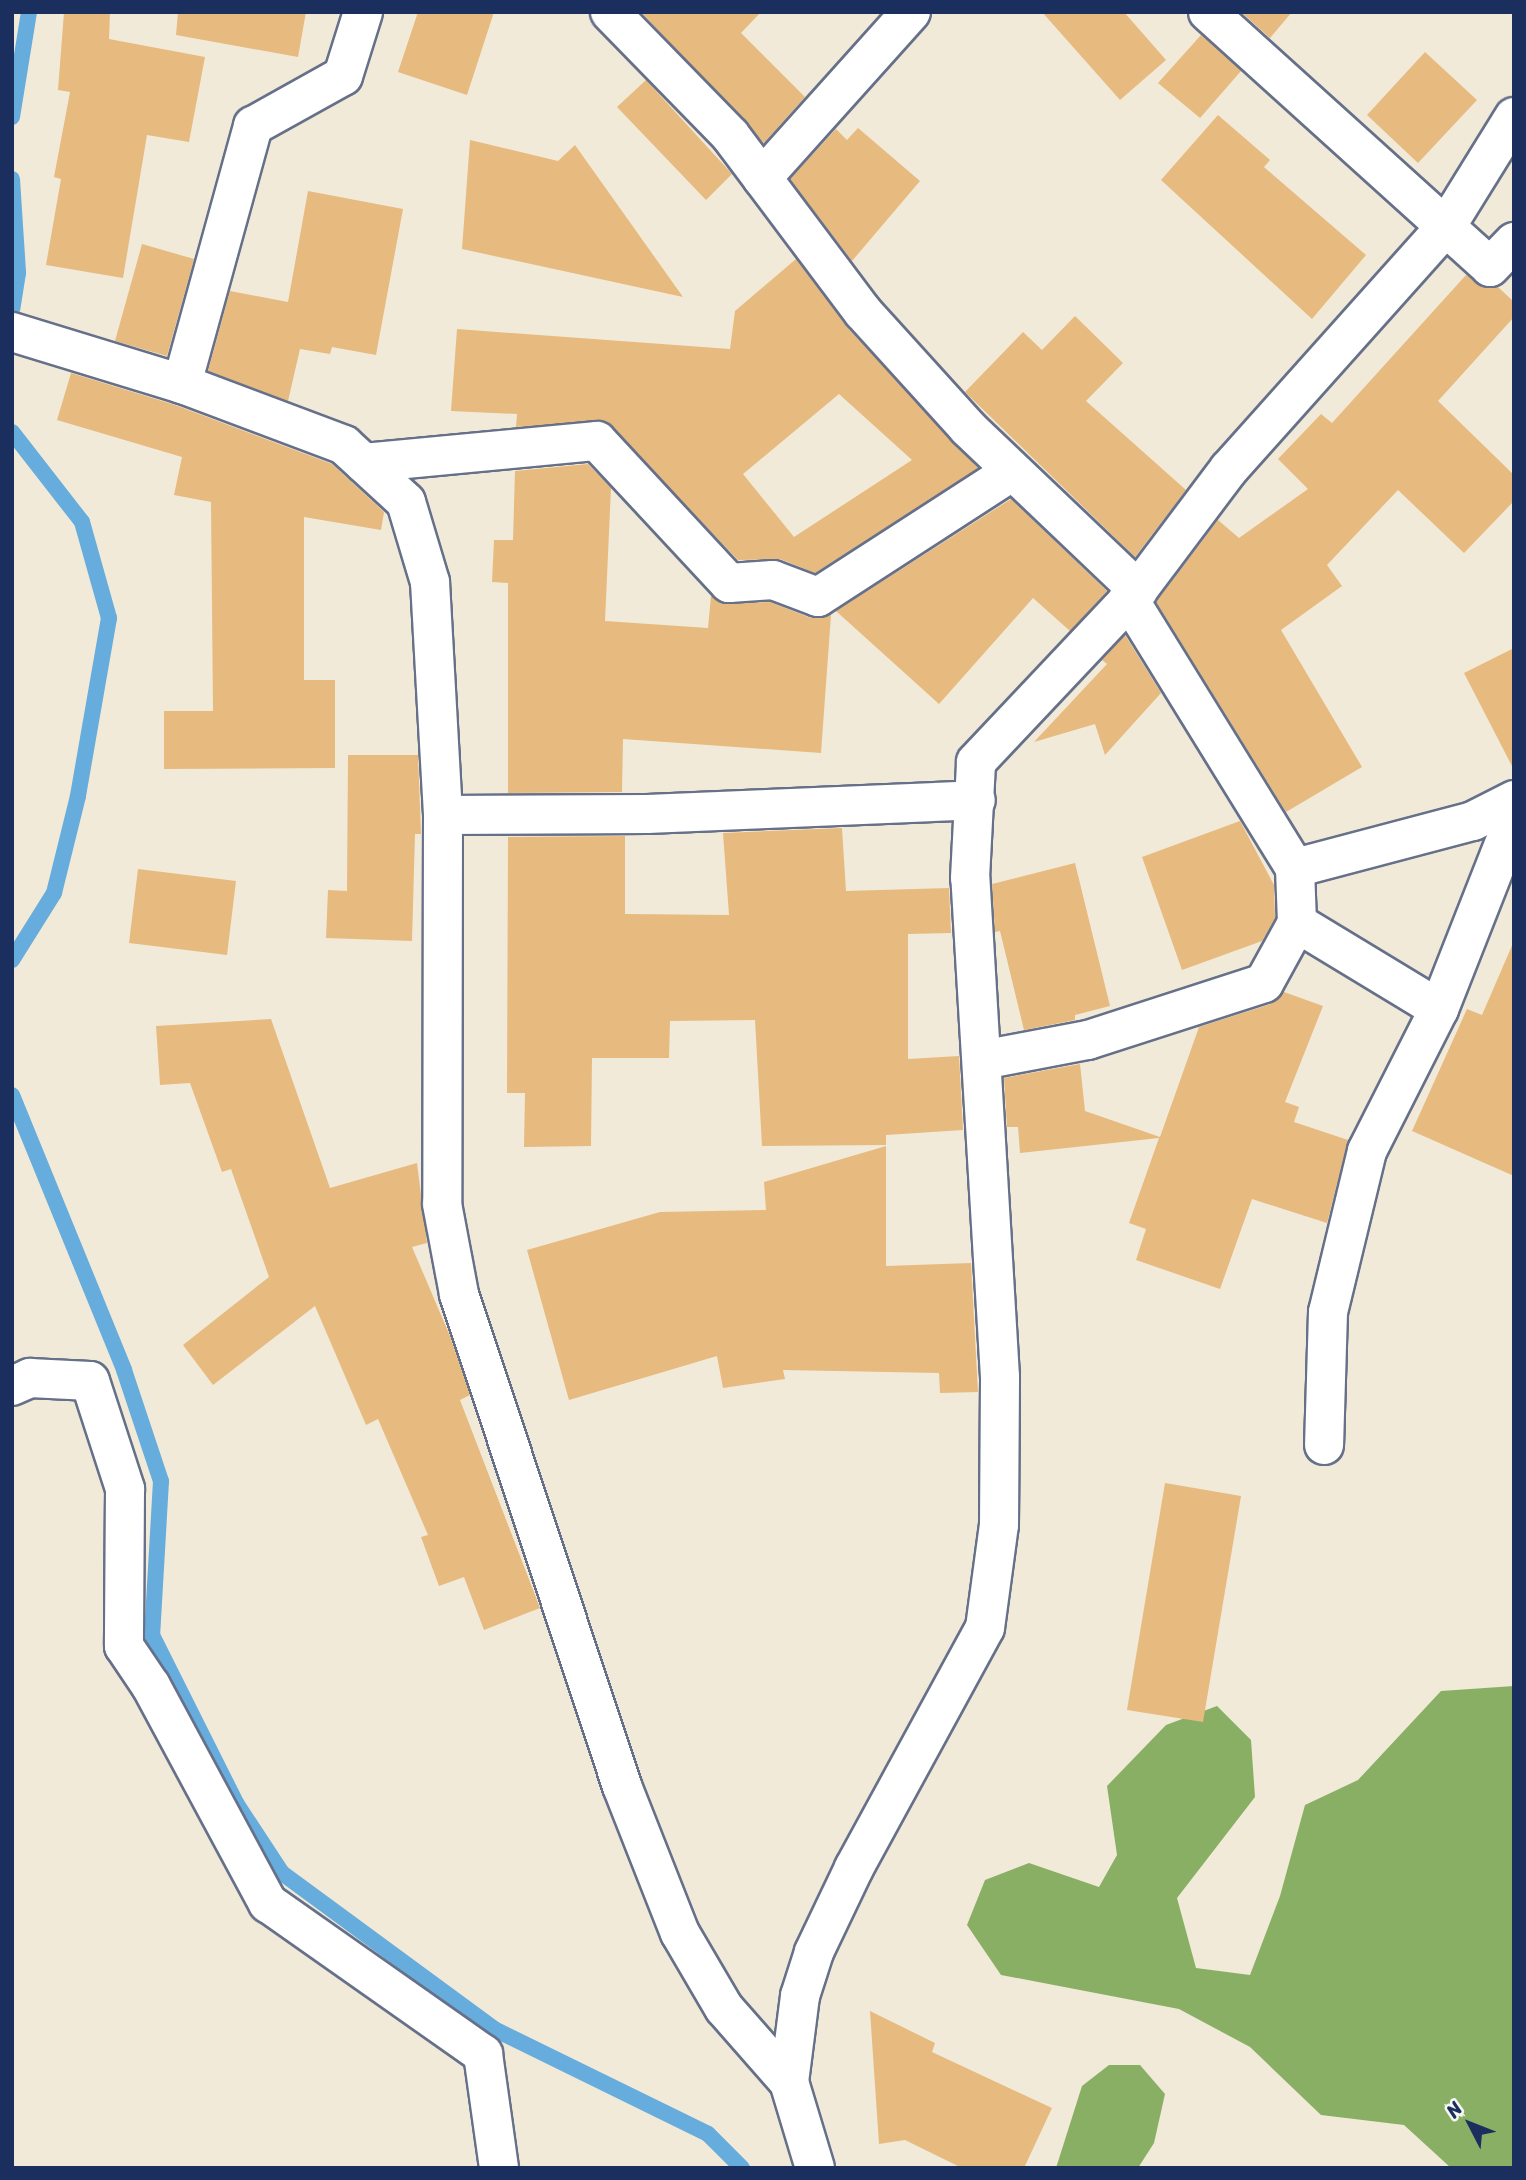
<!DOCTYPE html>
<style>
body{margin:0}
#map{position:relative;width:1526px;height:2180px;overflow:hidden;background:#f1ead8;font-family:Sriracha,sans-serif}
div>[style]{position:absolute}
.forest>*{inset:0;background:#89af65}
.stream>*{height:16px;margin:-8px;padding:0 8px;transform-origin:8px;border-radius:8px;background:#66acdc}
.building>*{inset:0;background:#e7ba7f}
.roads{filter:drop-shadow(2px 0 #667089) drop-shadow(-2px 0 #667089) drop-shadow(0 2px #667089) drop-shadow(0 -2px #667089)}
.minor>*{height:38px;margin:-19px;padding:0 19px;transform-origin:19px;border-radius:19px;background:#fff}
span{translate:-50% -50%;white-space:nowrap;text-align:center;line-height:1.15;-webkit-text-stroke:7px #f6f6f2;paint-order:stroke}
.frame{position:absolute;inset:0;border:14px solid #1b2f5e;pointer-events:none}
.north{position:absolute;left:1435px;top:2089px;width:70px;height:70px;-webkit-text-stroke:5px #f6f6f2;paint-order:stroke;rotate:312deg;font-size:19px;font-weight:700;line-height:28px;text-align:center;color:#1b2f5e}
.north::after{content:'';display:block;margin:auto;width:24px;height:32px;background:#1b2f5e;clip-path:polygon(50% 0,100% 100%,50% 72%,0 100%)}
</style>
<div id="map">
<div class="forest">
<i style="clip-path:polygon(1514px 1686px,1514px 2168px,1451px 2168px,1404px 2125px,1321px 2115px,1250px 2047px,1179px 2009px,1001px 1975px,967px 1925px,985px 1880px,1029px 1863px,1099px 1887px,1117px 1855px,1107px 1786px,1166px 1725px,1217px 1706px,1251px 1740px,1255px 1797px,1177px 1898px,1196px 1968px,1250px 1975px,1280px 1896px,1305px 1805px,1358px 1780px,1441px 1691px)"></i>
<i style="clip-path:polygon(1109px 2065px,1140px 2065px,1165px 2094px,1154px 2143px,1138px 2168px,1056px 2168px,1082px 2086px)"></i>
</div>
<div class="stream">
<i style="left:12px;top:117px;width:106px;rotate:-80.8deg"></i>
<i style="left:12px;top:179px;width:94px;rotate:86.3deg"></i>
<i style="left:18px;top:273px;width:36px;rotate:99deg"></i>
<i style="left:12px;top:432px;width:114px;rotate:52.1deg"></i>
<i style="left:82px;top:522px;width:100px;rotate:74.3deg"></i>
<i style="left:109px;top:618px;width:181px;rotate:99.9deg"></i>
<i style="left:78px;top:796px;width:100px;rotate:103.9deg"></i>
<i style="left:54px;top:893px;width:79px;rotate:122.1deg"></i>
<i style="left:12px;top:1095px;width:297px;rotate:67.8deg"></i>
<i style="left:124px;top:1370px;width:117px;rotate:71.6deg"></i>
<i style="left:161px;top:1481px;width:154px;rotate:93.3deg"></i>
<i style="left:152px;top:1635px;width:188px;rotate:63.4deg"></i>
<i style="left:236px;top:1803px;width:84px;rotate:56.7deg"></i>
<i style="left:282px;top:1873px;width:263px;rotate:36.3deg"></i>
<i style="left:494px;top:2029px;width:238px;rotate:26.1deg"></i>
<i style="left:708px;top:2134px;width:48px;rotate:45deg"></i>
</div>
<div class="building">
<i style="clip-path:polygon(64px 12px,110px 12px,109px 39px,205px 57px,189px 142px,147px 135px,123px 278px,46px 265px,61px 179px,54px 177px,70px 92px,58px 90px)"></i>
<i style="clip-path:polygon(178px 12px,306px 12px,298px 57px,176px 35px)"></i>
<i style="clip-path:polygon(418px 12px,494px 12px,467px 95px,398px 72px)"></i>
<i style="clip-path:polygon(641px 12px,761px 12px,741px 33px,805px 97px,764px 143px)"></i>
<i style="clip-path:polygon(1042px 12px,1124px 12px,1166px 60px,1120px 100px)"></i>
<i style="clip-path:polygon(1241px 12px,1292px 12px,1270px 38px)"></i>
<i style="clip-path:polygon(1201px 35px,1241px 71px,1200px 118px,1158px 83px)"></i>
<i style="clip-path:polygon(1425px 52px,1477px 100px,1418px 163px,1367px 115px)"></i>
<i style="clip-path:polygon(646px 80px,732px 174px,706px 200px,617px 107px)"></i>
<i style="clip-path:polygon(1218px 115px,1270px 160px,1264px 167px,1366px 255px,1312px 319px,1161px 180px)"></i>
<i style="clip-path:polygon(858px 128px,920px 181px,852px 261px,790px 179px,836px 129px,847px 140px)"></i>
<i style="clip-path:polygon(470px 140px,558px 161px,575px 145px,683px 297px,462px 249px)"></i>
<i style="clip-path:polygon(308px 191px,403px 209px,376px 355px,332px 347px,330px 354px,300px 349px,288px 401px,208px 371px,230px 291px,288px 302px)"></i>
<i style="clip-path:polygon(142px 244px,194px 259px,167px 356px,115px 341px)"></i>
<i style="clip-path:polygon(evenodd,796px 259px,847px 327px,978px 468px,815px 573px,780px 559px,738px 560px,605px 421px,516px 427px,517px 414px,451px 411px,457px 329px,730px 349px,735px 311px,796px 259px,839px 394px,912px 460px,794px 537px,743px 474px,839px 394px)"></i>
<i style="clip-path:polygon(1466px 275px,1485px 288px,1498px 287px,1514px 302px,1514px 317px,1438px 401px,1514px 475px,1514px 501px,1464px 553px,1398px 490px,1327px 565px,1342px 586px,1281px 630px,1362px 767px,1286px 812px,1156px 602px,1218px 520px,1239px 538px,1308px 489px,1278px 459px,1321px 414px,1332px 423px)"></i>
<i style="clip-path:polygon(1075px 316px,1123px 363px,1086px 401px,1186px 490px,1135px 557px,965px 392px,1023px 332px,1042px 350px)"></i>
<i style="clip-path:polygon(71px 373px,175px 405px,332px 464px,384px 512px,381px 530px,304px 517px,304px 680px,335px 680px,335px 768px,164px 769px,164px 711px,213px 711px,211px 502px,174px 495px,182px 457px,57px 420px)"></i>
<i style="clip-path:polygon(588px 464px,611px 488px,605px 621px,708px 628px,711px 596px,722px 603px,770px 602px,811px 618px,831px 615px,821px 753px,623px 739px,622px 792px,508px 793px,508px 583px,492px 582px,494px 540px,513px 540px,515px 471px)"></i>
<i style="clip-path:polygon(1011px 499px,1107px 591px,1070px 631px,1033px 598px,939px 704px,836px 611px)"></i>
<i style="clip-path:polygon(1125px 635px,1161px 693px,1105px 755px,1095px 724px,1034px 742px,1107px 664px,1102px 660px)"></i>
<i style="clip-path:polygon(1514px 648px,1514px 770px,1464px 673px)"></i>
<i style="clip-path:polygon(348px 755px,418px 755px,421px 834px,415px 834px,412px 941px,326px 938px,328px 890px,347px 891px)"></i>
<i style="clip-path:polygon(1240px 821px,1274px 885px,1275px 918px,1262px 941px,1182px 970px,1142px 857px)"></i>
<i style="clip-path:polygon(842px 828px,846px 891px,949px 888px,951px 933px,908px 934px,908px 1059px,959px 1056px,963px 1130px,886px 1135px,886px 1145px,762px 1146px,755px 1020px,670px 1021px,669px 1058px,592px 1058px,591px 1146px,524px 1147px,525px 1093px,507px 1093px,508px 837px,625px 836px,625px 914px,729px 915px,723px 833px)"></i>
<i style="clip-path:polygon(1075px 863px,1110px 1006px,1075px 1015px,1075px 1020px,1024px 1030px,1000px 931px,995px 932px,992px 884px)"></i>
<i style="clip-path:polygon(138px 869px,236px 881px,227px 955px,129px 943px)"></i>
<i style="clip-path:polygon(1514px 941px,1514px 1176px,1412px 1131px,1467px 1009px,1482px 1015px)"></i>
<i style="clip-path:polygon(1284px 992px,1323px 1006px,1285px 1102px,1299px 1107px,1294px 1122px,1348px 1140px,1327px 1223px,1252px 1199px,1220px 1289px,1136px 1260px,1146px 1229px,1129px 1223px,1159px 1138px,1020px 1153px,1018px 1127px,1007px 1127px,1004px 1078px,1080px 1064px,1085px 1111px,1160px 1137px,1199px 1027px,1271px 1004px)"></i>
<i style="clip-path:polygon(271px 1019px,330px 1188px,417px 1163px,427px 1243px,412px 1247px,450px 1336px,470px 1395px,460px 1400px,540px 1608px,484px 1630px,464px 1577px,439px 1586px,421px 1537px,428px 1535px,378px 1419px,366px 1425px,315px 1306px,213px 1385px,183px 1345px,269px 1277px,231px 1169px,222px 1172px,190px 1083px,160px 1085px,156px 1026px)"></i>
<i style="clip-path:polygon(886px 1146px,886px 1266px,971px 1263px,978px 1392px,940px 1393px,939px 1373px,783px 1370px,785px 1379px,723px 1388px,717px 1356px,569px 1400px,527px 1250px,660px 1212px,766px 1210px,764px 1182px)"></i>
<i style="clip-path:polygon(1165px 1483px,1241px 1496px,1203px 1722px,1127px 1710px)"></i>
<i style="clip-path:polygon(870px 2011px,935px 2043px,932px 2052px,1052px 2108px,1024px 2168px,962px 2168px,905px 2140px,879px 2144px)"></i>
</div>
<div class="roads">
<div class="minor">
<i style="left:610px;top:12px;width:172px;rotate:45.7deg"></i>
<i style="left:730px;top:135px;width:221px;rotate:53.1deg"></i>
<i style="left:863px;top:312px;width:156px;rotate:47.8deg"></i>
<i style="left:968px;top:428px;width:235px;rotate:43.6deg"></i>
<i style="left:1208px;top:12px;width:380px;rotate:42.1deg"></i>
<i style="left:1490px;top:267px;width:35px;rotate:-46deg"></i>
<i style="left:762px;top:178px;width:223px;rotate:-48.1deg"></i>
<i style="left:12px;top:332px;width:178px;rotate:17deg"></i>
<i style="left:182px;top:384px;width:173px;rotate:20.6deg"></i>
<i style="left:344px;top:445px;width:84px;rotate:42.6deg"></i>
<i style="left:406px;top:502px;width:84px;rotate:73.3deg"></i>
<i style="left:430px;top:582px;width:233px;rotate:86.8deg"></i>
<i style="left:443px;top:815px;width:389px;rotate:90.1deg"></i>
<i style="left:442px;top:1204px;width:92px;rotate:79.3deg"></i>
<i style="left:459px;top:1294px;width:518px;rotate:71.67deg"></i>
<i style="left:622px;top:1786px;width:158px;rotate:68.5deg"></i>
<i style="left:680px;top:1933px;width:87px;rotate:59.6deg"></i>
<i style="left:724px;top:2008px;width:98px;rotate:48.7deg"></i>
<i style="left:182px;top:384px;width:268px;rotate:-74.6deg"></i>
<i style="left:253px;top:126px;width:103px;rotate:-29.1deg"></i>
<i style="left:343px;top:76px;width:67px;rotate:-72.6deg"></i>
<i style="left:364px;top:463px;width:234px;rotate:-5.4deg"></i>
<i style="left:597px;top:441px;width:194px;rotate:47.1deg"></i>
<i style="left:729px;top:583px;width:44px;rotate:-3.9deg"></i>
<i style="left:773px;top:580px;width:48px;rotate:20.7deg"></i>
<i style="left:818px;top:597px;width:229px;rotate:-32.9deg"></i>
<i style="left:443px;top:815px;width:204px;rotate:-0.3deg"></i>
<i style="left:647px;top:814px;width:329px;rotate:-2.4deg"></i>
<i style="left:1295px;top:868px;width:184px;rotate:-14.8deg"></i>
<i style="left:1473px;top:821px;width:46px;rotate:-27.1deg"></i>
<i style="left:1297px;top:923px;width:166px;rotate:31.2deg"></i>
<i style="left:1439px;top:1009px;width:159px;rotate:116.9deg"></i>
<i style="left:1367px;top:1151px;width:166px;rotate:103.6deg"></i>
<i style="left:1328px;top:1312px;width:133px;rotate:91.7deg"></i>
<i style="left:1439px;top:1009px;width:204px;rotate:-68.5deg"></i>
<i style="left:982px;top:1060px;width:108px;rotate:-10.7deg"></i>
<i style="left:1088px;top:1040px;width:185px;rotate:-17.9deg"></i>
<i style="left:1264px;top:983px;width:68px;rotate:-61.2deg"></i>
<i style="left:1297px;top:923px;width:55px;rotate:-92.1deg"></i>
<i style="left:1295px;top:868px;width:317px;rotate:-121.7deg"></i>
<i style="left:12px;top:1386px;width:20px;rotate:-24deg"></i>
<i style="left:30px;top:1378px;width:60px;rotate:2.9deg"></i>
<i style="left:90px;top:1381px;width:114px;rotate:72deg"></i>
<i style="left:125px;top:1489px;width:157px;rotate:90.4deg"></i>
<i style="left:124px;top:1646px;width:48px;rotate:56deg"></i>
<i style="left:151px;top:1686px;width:247px;rotate:61.7deg"></i>
<i style="left:268px;top:1903px;width:263px;rotate:35.1deg"></i>
<i style="left:483px;top:2054px;width:115px;rotate:82deg"></i>
<i style="left:815px;top:2168px;width:90px;rotate:-106.8deg"></i>
<i style="left:789px;top:2082px;width:87px;rotate:-82.7deg"></i>
<i style="left:800px;top:1996px;width:46px;rotate:-72.3deg"></i>
<i style="left:814px;top:1952px;width:93px;rotate:-64.5deg"></i>
<i style="left:854px;top:1868px;width:273px;rotate:-61.4deg"></i>
<i style="left:985px;top:1628px;width:104px;rotate:-82.3deg"></i>
<i style="left:999px;top:1525px;width:148px;rotate:-89.6deg"></i>
<i style="left:1000px;top:1377px;width:500px;rotate:-93.4deg"></i>
<i style="left:970px;top:878px;width:116px;rotate:-87deg"></i>
<i style="left:976px;top:762px;width:236px;rotate:-46.7deg"></i>
<i style="left:1138px;top:590px;width:151px;rotate:-53.1deg"></i>
<i style="left:1229px;top:469px;width:327px;rotate:-48.2deg"></i>
<i style="left:1447px;top:225px;width:127px;rotate:-58.2deg"></i>
</div>
</div>
<div class="frame"></div>
<div class="north">N</div>
</div>
